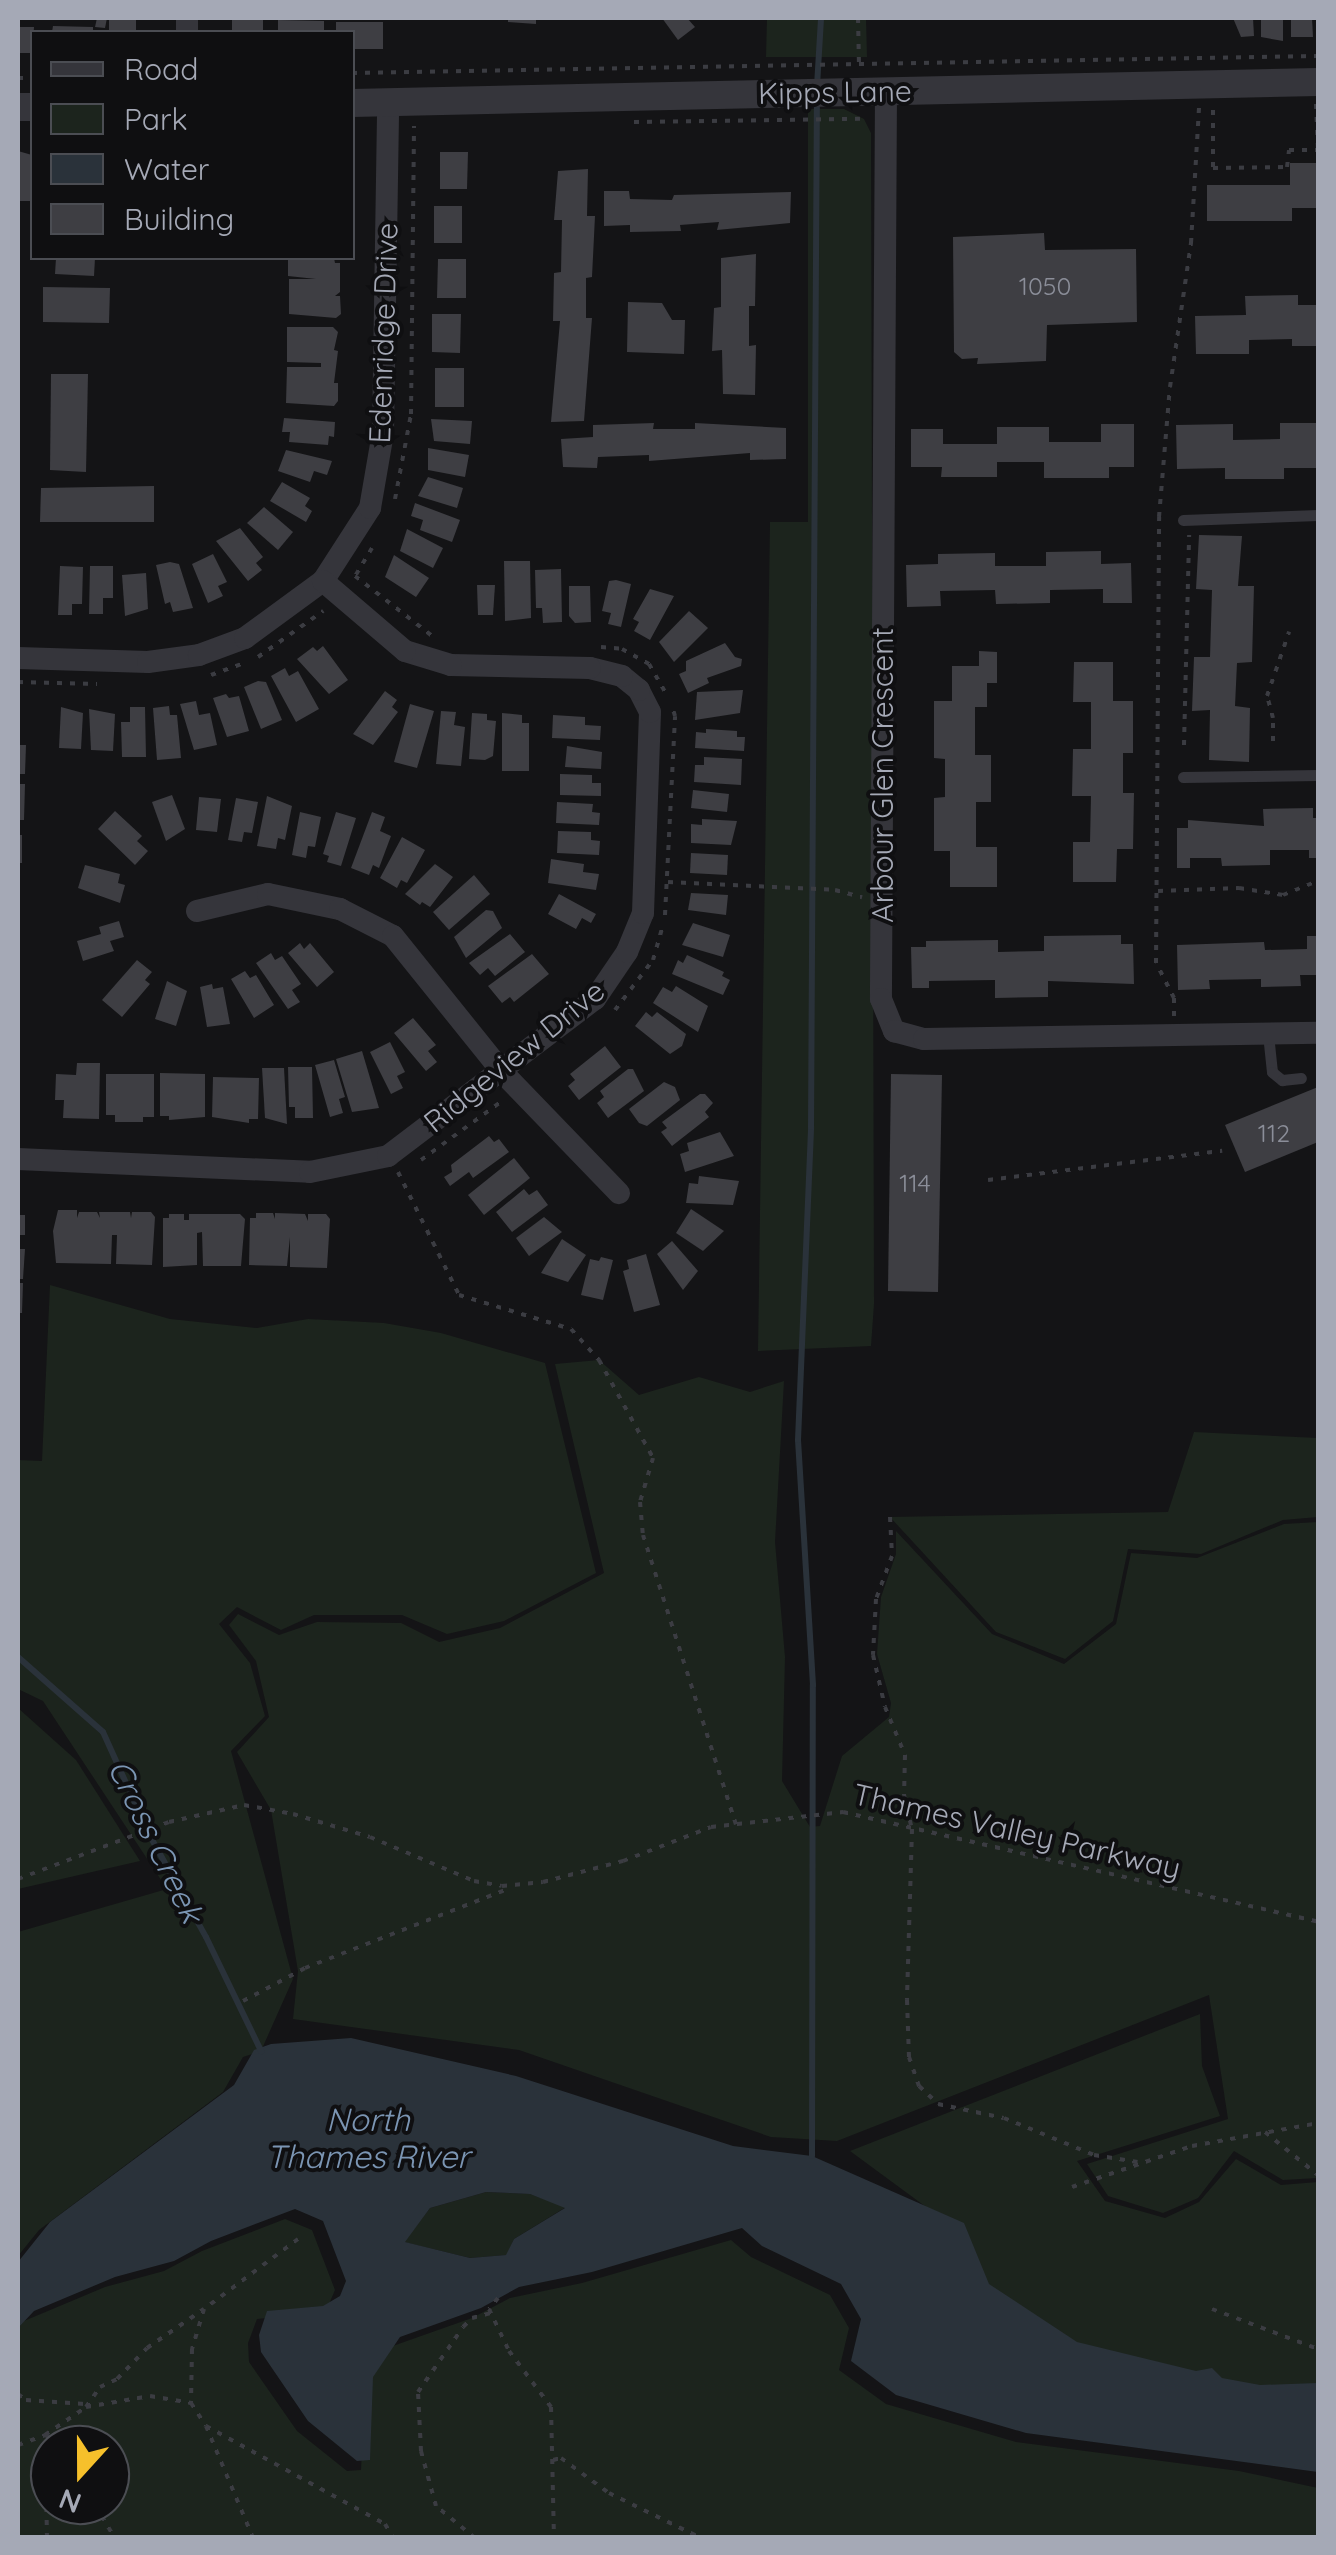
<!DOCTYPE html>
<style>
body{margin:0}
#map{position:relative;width:1336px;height:2555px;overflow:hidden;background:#141416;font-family:Quicksand,sans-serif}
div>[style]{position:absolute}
.green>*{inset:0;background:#1c241d}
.water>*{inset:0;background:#2a323a}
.stream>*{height:6px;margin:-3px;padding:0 3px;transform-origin:3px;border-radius:3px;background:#2a323a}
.building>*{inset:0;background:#3e3e43}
.path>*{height:4px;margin-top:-2px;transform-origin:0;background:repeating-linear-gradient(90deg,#3b3c42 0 5px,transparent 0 13px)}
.service>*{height:11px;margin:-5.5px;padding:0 5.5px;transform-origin:5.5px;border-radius:5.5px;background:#35353b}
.minor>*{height:22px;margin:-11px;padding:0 11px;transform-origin:11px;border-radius:11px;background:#35353b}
.tertiary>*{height:28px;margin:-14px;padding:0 14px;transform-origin:14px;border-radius:14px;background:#35353b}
span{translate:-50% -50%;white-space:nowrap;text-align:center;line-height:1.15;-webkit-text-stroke:8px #0f0f11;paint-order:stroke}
.number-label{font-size:25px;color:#8b8e99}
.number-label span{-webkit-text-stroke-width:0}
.street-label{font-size:30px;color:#a5a9b6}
.water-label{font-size:32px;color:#7b95b3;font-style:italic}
.frame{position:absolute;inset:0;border:20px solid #a5a9b6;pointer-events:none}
.legend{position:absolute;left:30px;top:30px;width:325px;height:230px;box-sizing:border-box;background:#0f0f11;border:2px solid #4b4d53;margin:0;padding:12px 18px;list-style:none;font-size:30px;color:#a5a9b6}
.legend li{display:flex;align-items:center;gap:20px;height:50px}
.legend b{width:50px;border:2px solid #4b4d53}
.north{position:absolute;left:30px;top:2425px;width:100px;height:100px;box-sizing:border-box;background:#0f0f11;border:2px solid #4b4d53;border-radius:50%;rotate:201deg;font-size:28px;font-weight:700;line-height:40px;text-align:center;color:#a5a9b6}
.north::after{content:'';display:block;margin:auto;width:35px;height:45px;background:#f6c02b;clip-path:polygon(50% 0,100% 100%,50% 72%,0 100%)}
</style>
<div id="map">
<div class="green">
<i style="clip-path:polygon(767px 18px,866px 18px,867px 57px,766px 57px)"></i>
<i style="clip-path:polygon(808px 109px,844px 109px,864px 119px,871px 133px,874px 1304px,871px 1346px,758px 1351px,770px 522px,808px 522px)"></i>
<i style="clip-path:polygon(50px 1285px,170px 1319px,257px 1328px,308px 1319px,384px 1323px,441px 1333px,545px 1363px,596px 1573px,504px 1621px,447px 1634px,402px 1615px,314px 1615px,281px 1630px,237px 1607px,219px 1624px,250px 1663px,265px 1716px,231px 1751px,293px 1979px,261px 2051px,243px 2057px,223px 2092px,39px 2230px,18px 2256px,18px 1932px,167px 1889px,43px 1701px,18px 1689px,18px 1460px,42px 1461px)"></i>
<i style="clip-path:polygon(599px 1360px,639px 1395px,699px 1377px,750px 1392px,784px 1381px,775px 1542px,785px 1657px,782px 1781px,810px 1827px,820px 1826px,842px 1756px,889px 1717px,891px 1703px,877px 1654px,881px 1597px,896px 1554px,896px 1531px,992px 1634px,1064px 1664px,1116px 1624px,1131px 1553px,1197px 1558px,1284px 1524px,1318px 1522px,1318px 2178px,1283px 2180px,1234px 2151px,1198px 2198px,1163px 2213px,1108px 2196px,1087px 2164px,1228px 2119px,1209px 1995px,837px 2141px,771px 2137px,519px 2050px,293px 2019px,298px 1971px,271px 1810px,237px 1752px,269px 1717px,256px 1661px,229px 1625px,238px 1614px,279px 1635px,317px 1622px,401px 1623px,439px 1642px,500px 1628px,604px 1573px,555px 1364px)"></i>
<i style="clip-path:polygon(1194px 1432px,1318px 1438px,1318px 1517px,1283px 1520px,1201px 1554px,1128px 1549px,1113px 1621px,1065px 1659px,996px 1632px,890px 1517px,1168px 1512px)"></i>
<i style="clip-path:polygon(18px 1708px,76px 1760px,140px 1861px,18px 1889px)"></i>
<i style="clip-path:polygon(1200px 2014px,1202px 2066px,1220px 2116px,1077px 2161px,1105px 2201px,1165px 2218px,1199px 2202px,1236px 2159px,1281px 2185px,1318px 2182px,1318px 2389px,1250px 2392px,1068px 2348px,981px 2291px,956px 2229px,850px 2151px)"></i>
<i style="clip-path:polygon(486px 2192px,530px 2194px,566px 2207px,514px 2239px,507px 2255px,470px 2258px,404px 2242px,430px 2208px)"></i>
<i style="clip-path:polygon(evenodd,285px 2219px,312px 2230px,335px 2290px,329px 2304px,312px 2313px,257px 2319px,248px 2343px,249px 2362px,297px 2431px,347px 2471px,361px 2470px,365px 2386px,390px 2347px,472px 2318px,510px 2298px,582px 2283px,731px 2240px,751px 2257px,830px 2295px,849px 2328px,839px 2370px,886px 2404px,1016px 2442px,1239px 2471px,1318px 2488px,1318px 2537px,18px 2537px,18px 2328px,24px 2321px,105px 2287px,164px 2271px,202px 2251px,285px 2219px,50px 2445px,110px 2445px,110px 2505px,50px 2505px,50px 2445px)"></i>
</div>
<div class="water">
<i style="clip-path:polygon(evenodd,351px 2038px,516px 2076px,733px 2146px,812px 2156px,964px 2223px,989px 2284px,1077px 2342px,1196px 2371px,1212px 2368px,1222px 2378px,1260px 2385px,1318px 2383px,1318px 2472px,1026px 2433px,896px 2395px,851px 2361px,861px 2319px,841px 2284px,762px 2246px,742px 2228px,592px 2272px,519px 2287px,481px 2308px,400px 2337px,373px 2377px,370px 2460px,357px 2461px,308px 2421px,261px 2352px,259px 2335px,267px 2311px,323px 2306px,340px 2296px,346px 2281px,323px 2221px,295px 2209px,211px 2241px,174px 2261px,115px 2277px,34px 2311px,18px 2328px,18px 2262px,50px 2222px,234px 2085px,254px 2050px,271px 2044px,351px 2038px,486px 2192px,530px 2194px,565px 2208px,514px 2239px,506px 2255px,470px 2258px,405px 2242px,430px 2208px,486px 2192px)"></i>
</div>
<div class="stream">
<i style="left:817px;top:86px;width:68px;rotate:-86.6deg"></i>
<i style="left:18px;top:1657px;width:113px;rotate:41.4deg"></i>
<i style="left:103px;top:1732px;width:114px;rotate:65.7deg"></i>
<i style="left:150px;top:1836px;width:115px;rotate:61deg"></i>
<i style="left:206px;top:1937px;width:127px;rotate:64.2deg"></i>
<i style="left:812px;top:2156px;width:471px;rotate:-89.9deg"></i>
<i style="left:813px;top:1685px;width:245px;rotate:-93.5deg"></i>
<i style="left:798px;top:1440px;width:313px;rotate:-87.6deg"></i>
<i style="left:811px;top:1127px;width:1029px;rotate:-89.67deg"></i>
</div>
<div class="building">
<i style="clip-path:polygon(97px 18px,107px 18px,105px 28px,95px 27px)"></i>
<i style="clip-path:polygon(109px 18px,136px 18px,136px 32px,109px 32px)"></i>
<i style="clip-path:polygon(232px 18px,263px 18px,263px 32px,232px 32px)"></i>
<i style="clip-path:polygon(508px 18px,536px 18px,536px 24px,508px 22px)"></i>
<i style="clip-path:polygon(662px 18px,687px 18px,695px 27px,678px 40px)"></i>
<i style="clip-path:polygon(1233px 18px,1253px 18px,1254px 36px,1241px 37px)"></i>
<i style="clip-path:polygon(1261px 18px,1283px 18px,1283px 41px,1261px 37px)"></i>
<i style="clip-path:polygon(1291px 18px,1312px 18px,1313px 37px,1291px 37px)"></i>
<i style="clip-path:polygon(278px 20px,324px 21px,324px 32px,278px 32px)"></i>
<i style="clip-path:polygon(336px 22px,383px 22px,383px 49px,352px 49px,352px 32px,336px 32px)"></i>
<i style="clip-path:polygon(53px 26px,93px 27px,93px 32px,52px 32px)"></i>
<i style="clip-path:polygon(18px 27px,34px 27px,32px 53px,18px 53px)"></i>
<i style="clip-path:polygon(18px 151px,32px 155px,32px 201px,18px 201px)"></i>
<i style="clip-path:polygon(440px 152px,468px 152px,467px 189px,440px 189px)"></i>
<i style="clip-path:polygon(1290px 163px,1318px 163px,1318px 208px,1292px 208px,1292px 221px,1207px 221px,1207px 185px,1290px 185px)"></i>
<i style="clip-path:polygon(588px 169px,587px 216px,595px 216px,592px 277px,586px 278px,586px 318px,592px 318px,584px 421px,551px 422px,560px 321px,553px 321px,554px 273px,561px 272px,562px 220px,554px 220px,558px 171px)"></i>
<i style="clip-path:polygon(604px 191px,629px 191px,630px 199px,672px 200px,674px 195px,791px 192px,790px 223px,717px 230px,719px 222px,680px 225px,681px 231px,630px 232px,630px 225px,604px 226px)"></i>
<i style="clip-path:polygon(434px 206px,462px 206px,462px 243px,434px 243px)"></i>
<i style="clip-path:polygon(1044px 233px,1045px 250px,1136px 249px,1137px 322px,1047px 325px,1046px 361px,977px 364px,978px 358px,962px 359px,954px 352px,953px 237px)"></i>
<i style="clip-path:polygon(756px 254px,755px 306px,749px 306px,749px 346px,756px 345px,755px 395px,723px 394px,722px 350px,712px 351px,714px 308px,721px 307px,721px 258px)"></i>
<i style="clip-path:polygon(56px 258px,95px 258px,94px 276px,55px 274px)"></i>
<i style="clip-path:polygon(288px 258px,334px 258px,335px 263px,340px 263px,340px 292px,335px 296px,340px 296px,341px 314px,336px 318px,289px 314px,289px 279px,316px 279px,288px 276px)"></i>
<i style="clip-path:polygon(438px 259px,466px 259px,466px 298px,437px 298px)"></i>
<i style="clip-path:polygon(43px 287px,110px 288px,109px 323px,43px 322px)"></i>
<i style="clip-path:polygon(1298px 295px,1298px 305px,1318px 305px,1318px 346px,1292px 346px,1292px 339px,1249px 340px,1249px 354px,1196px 354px,1195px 316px,1246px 315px,1245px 296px)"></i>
<i style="clip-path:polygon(628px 302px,662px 303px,672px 320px,685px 320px,684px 354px,627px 352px)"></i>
<i style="clip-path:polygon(432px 314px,461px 314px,460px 353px,432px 352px)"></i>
<i style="clip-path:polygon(287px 327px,333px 327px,338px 332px,334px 350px,338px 351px,334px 383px,338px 383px,338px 401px,334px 406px,286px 403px,287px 367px,321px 367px,321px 363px,287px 362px)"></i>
<i style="clip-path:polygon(435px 368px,464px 368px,464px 407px,435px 407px)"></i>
<i style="clip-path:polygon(51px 374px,88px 374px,86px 472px,50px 470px)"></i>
<i style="clip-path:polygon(284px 418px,335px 422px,334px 437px,329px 436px,328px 445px,289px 442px,290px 432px,282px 432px)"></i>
<i style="clip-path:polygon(431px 419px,472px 421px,470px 444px,434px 441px)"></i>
<i style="clip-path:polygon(654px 423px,653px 429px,695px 429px,695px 423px,786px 428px,786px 459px,750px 460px,750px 453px,649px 461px,649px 455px,598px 457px,597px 468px,563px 467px,561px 439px,593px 437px,593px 425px)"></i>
<i style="clip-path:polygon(1280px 423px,1318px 423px,1318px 468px,1284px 468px,1284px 479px,1225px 479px,1225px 468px,1177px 469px,1176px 425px,1233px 424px,1233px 440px,1280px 439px)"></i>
<i style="clip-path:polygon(1101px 424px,1134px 424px,1134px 467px,1109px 467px,1109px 478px,1044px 478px,1044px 462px,997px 462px,997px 477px,941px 477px,942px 467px,911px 467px,911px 429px,943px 429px,943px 444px,997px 444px,997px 427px,1049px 427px,1049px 442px,1101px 442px)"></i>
<i style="clip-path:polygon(428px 448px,469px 455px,465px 477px,428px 470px)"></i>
<i style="clip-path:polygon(286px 450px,332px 461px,327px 475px,314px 471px,310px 482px,278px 471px)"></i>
<i style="clip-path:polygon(428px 477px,463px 488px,457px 508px,418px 496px)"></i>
<i style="clip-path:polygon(282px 482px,310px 498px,305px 506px,312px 511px,306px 522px,270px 501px)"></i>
<i style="clip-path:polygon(154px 486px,154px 522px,40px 522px,41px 488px)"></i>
<i style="clip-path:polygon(415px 503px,460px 520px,452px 542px,420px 530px,423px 520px,411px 516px)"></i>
<i style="clip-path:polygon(264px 507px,293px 532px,278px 550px,247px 523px)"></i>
<i style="clip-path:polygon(240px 528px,263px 557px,256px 563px,262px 570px,248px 581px,216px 541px)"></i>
<i style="clip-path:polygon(407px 529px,443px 548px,433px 568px,400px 551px)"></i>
<i style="clip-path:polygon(1199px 535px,1242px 536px,1238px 586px,1254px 586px,1252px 662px,1237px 663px,1235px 706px,1250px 708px,1249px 762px,1209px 760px,1210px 710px,1192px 711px,1194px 657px,1210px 657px,1212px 590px,1196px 589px)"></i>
<i style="clip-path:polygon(1101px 551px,1101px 564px,1131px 563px,1132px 603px,1103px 603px,1103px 589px,1050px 590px,1050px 603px,996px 604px,995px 590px,940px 591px,941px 606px,907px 607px,906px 565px,938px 564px,938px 554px,995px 553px,995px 566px,1046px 566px,1046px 552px)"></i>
<i style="clip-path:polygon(213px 554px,227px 582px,218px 586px,223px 596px,208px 603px,192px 564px)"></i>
<i style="clip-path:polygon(394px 555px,429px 578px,416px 597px,385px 577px)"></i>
<i style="clip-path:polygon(504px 561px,530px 561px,531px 618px,505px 621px)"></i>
<i style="clip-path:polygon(170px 562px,179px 564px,193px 608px,173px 612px,170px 602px,165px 604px,156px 565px)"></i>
<i style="clip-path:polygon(60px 566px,83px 567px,82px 604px,72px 604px,72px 615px,58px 615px)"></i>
<i style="clip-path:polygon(90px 566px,113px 566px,113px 598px,103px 598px,103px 614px,89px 614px)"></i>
<i style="clip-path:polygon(561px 569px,562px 622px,543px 623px,542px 608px,536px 608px,535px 570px)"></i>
<i style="clip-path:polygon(146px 573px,148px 609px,125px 616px,122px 575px)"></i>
<i style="clip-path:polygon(616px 580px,631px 584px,621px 627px,608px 624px,611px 613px,602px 611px,609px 581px)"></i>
<i style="clip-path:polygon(477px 585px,495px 585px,493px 615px,478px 615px)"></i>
<i style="clip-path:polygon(569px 586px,590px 586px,591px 622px,575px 623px,569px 616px)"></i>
<i style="clip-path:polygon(650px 589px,674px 596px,650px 640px,634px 631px,639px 622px,633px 619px)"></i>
<i style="clip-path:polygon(689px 611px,708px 628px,674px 662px,659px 642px)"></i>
<i style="clip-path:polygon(725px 643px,735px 657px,742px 659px,741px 666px,707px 678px,709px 683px,688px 693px,679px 674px,686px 671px,686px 661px)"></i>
<i style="clip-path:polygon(323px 646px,348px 680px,329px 694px,297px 659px,313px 647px,317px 651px)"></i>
<i style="clip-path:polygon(979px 651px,997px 652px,997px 683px,987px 683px,987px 707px,975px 707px,975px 755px,991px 755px,991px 802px,976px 802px,976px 847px,997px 847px,997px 887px,950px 887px,950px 851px,934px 851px,934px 798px,945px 797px,945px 759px,934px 758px,934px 701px,952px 701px,952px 666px,979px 666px)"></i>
<i style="clip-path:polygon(1074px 662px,1113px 662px,1113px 701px,1133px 701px,1133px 753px,1123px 753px,1123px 793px,1134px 793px,1133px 849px,1117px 849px,1116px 882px,1073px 882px,1073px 842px,1090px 842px,1091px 796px,1072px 796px,1073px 749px,1091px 749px,1091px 702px,1073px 702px)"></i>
<i style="clip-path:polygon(285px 668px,289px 676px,298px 671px,319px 709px,296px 722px,271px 676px)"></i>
<i style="clip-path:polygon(258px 681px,266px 682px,282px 720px,261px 729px,244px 687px)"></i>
<i style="clip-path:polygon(743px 690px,740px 713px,695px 720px,697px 692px)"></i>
<i style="clip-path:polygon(385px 691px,397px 700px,392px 707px,398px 712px,373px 745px,353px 734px)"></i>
<i style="clip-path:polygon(226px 694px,229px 698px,239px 696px,249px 731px,227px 737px,213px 698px)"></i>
<i style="clip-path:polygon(196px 701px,199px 715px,210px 713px,217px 745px,194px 750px,180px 704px)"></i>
<i style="clip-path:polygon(410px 704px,434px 711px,417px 768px,394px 762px)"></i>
<i style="clip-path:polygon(169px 706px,170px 715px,177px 715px,181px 758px,157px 760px,153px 708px)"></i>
<i style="clip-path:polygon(61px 707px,83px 713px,81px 749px,59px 748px)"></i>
<i style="clip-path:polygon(130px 707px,145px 707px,146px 757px,122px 757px,121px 722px,130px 722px)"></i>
<i style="clip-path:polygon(89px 709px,115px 714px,113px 751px,91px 750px)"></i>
<i style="clip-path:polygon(441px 711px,456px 712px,454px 725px,465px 727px,461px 766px,436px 764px)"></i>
<i style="clip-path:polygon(472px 713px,487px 714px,487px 720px,496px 721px,493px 756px,485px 760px,469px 759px)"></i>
<i style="clip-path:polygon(502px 713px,522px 715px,522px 723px,529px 723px,529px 771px,502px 771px)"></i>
<i style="clip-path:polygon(553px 715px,585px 717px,585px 725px,601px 726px,600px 740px,552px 738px)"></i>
<i style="clip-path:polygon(706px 729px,737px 731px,737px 737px,745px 737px,744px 751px,695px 748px,696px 732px,706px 733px)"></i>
<i style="clip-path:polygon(18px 745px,26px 745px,25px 774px,18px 774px)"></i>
<i style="clip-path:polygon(567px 746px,602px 752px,601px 769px,565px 767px)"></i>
<i style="clip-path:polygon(704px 757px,742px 759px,741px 785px,694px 782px,695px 765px,704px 765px)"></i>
<i style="clip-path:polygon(560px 774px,592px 775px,592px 783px,601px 783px,601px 796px,560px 795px)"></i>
<i style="clip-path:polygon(18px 784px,25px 784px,24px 820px,18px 820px)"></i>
<i style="clip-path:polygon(693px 790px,729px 794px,727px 812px,691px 808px)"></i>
<i style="clip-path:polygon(172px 795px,185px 829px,166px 841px,152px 802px)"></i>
<i style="clip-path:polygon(267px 796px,292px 806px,285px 840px,278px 838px,276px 849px,257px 846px)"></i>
<i style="clip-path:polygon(199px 797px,221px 799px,217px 832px,196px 830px)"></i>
<i style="clip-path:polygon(236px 798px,258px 802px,252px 833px,244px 832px,242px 842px,228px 840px)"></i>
<i style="clip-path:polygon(557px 802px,593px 804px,592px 812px,600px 813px,599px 825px,556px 823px)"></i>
<i style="clip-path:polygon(1313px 808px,1313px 818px,1318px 818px,1318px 858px,1309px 858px,1309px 850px,1270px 850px,1270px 865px,1222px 866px,1221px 858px,1190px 858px,1190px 868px,1177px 868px,1177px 828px,1188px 828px,1188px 820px,1264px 826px,1263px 809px)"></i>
<i style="clip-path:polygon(115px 811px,142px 836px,137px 841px,148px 851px,135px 865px,98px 829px)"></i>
<i style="clip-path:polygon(300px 812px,321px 817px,315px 847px,308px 846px,306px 858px,292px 855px)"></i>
<i style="clip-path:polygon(336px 812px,356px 818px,341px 866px,327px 862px,329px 856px,323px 854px)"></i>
<i style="clip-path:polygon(372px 812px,385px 817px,380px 831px,391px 836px,379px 868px,373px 865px,369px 875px,351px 868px)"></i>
<i style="clip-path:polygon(702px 819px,737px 821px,731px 845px,691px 843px,691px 824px,702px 825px)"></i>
<i style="clip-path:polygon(558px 831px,591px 832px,591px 840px,600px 841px,599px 855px,557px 853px)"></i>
<i style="clip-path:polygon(18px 835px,22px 835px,22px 863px,18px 863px)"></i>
<i style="clip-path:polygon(402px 837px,425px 850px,407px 883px,401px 880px,397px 888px,380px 878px)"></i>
<i style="clip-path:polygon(691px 853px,728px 855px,727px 875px,690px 873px)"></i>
<i style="clip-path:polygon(551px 859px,584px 864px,583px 872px,599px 874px,596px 890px,548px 883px)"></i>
<i style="clip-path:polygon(435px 864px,453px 877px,430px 907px,422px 902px,420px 905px,405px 894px)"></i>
<i style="clip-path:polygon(85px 865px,120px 874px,118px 883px,125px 885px,120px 903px,78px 888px)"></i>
<i style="clip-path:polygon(474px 875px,490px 894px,449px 930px,433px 912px)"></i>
<i style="clip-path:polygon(691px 893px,728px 895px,726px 915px,688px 910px)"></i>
<i style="clip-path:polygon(559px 894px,596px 914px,591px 923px,582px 918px,576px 929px,548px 914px)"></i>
<i style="clip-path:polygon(486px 910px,493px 911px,502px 928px,466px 958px,454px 937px)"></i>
<i style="clip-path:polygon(119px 921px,124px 937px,110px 941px,114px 951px,83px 961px,77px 941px,101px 934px,99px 927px)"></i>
<i style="clip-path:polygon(693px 923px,730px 935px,723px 957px,682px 945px)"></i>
<i style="clip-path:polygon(510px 934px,525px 952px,495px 976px,488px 968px,480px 975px,469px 963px)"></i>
<i style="clip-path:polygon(1121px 935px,1121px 944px,1133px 944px,1134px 984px,1048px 981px,1048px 997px,995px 998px,995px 980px,929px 981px,929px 988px,912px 988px,911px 947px,926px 947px,926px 941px,998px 940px,998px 952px,1044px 951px,1044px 936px)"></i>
<i style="clip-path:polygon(1307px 936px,1318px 936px,1318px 975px,1300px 975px,1301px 986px,1261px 987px,1261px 979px,1209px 980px,1210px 989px,1178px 990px,1177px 945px,1264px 942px,1265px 950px,1307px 949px)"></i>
<i style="clip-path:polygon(300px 943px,304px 949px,310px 943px,334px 972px,317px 987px,288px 953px)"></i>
<i style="clip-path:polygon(271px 953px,275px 960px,282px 956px,301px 984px,292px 990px,300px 1002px,288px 1009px,256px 963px)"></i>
<i style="clip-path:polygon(532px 954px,549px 974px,514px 1002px,510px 997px,502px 1003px,488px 986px)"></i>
<i style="clip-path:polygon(687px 955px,724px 972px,722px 976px,730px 980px,723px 995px,672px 974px,678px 960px,683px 963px)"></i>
<i style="clip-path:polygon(137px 960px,152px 972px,145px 980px,150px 984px,122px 1017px,102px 1000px)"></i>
<i style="clip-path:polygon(245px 971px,250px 978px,256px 975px,274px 1005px,254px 1018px,231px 979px)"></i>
<i style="clip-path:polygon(167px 981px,187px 991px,176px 1026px,155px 1019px)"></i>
<i style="clip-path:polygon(212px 984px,213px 989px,223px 987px,230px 1024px,207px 1027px,200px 987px)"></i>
<i style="clip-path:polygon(676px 986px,708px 1006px,698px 1032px,653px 1003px,663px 987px,672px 992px)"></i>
<i style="clip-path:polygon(646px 1012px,652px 1017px,657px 1012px,686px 1034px,682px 1046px,670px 1054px,635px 1026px)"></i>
<i style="clip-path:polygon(413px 1018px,436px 1045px,428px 1051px,437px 1062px,426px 1071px,394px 1033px)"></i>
<i style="clip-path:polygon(390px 1042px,405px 1072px,397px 1076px,403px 1088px,391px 1094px,370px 1052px)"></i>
<i style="clip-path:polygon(605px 1046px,621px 1067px,579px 1100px,568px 1086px,575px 1080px,570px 1074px)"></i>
<i style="clip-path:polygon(362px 1051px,379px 1108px,352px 1112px,336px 1059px)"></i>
<i style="clip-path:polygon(334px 1060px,345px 1097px,339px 1099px,343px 1113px,330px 1117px,315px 1065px)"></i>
<i style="clip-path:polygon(77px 1063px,100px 1063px,99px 1119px,63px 1118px,64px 1100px,55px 1100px,56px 1074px,76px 1075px)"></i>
<i style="clip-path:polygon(288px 1067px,312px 1067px,313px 1118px,295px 1118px,295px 1107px,289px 1107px)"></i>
<i style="clip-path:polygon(262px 1068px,284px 1068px,287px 1124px,265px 1118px)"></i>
<i style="clip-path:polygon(628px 1069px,633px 1069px,644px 1091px,608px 1118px,597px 1103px,604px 1097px,600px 1091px)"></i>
<i style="clip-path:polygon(160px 1073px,205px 1074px,205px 1117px,169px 1120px,169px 1116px,160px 1116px)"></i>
<i style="clip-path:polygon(106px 1074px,154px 1074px,154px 1117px,143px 1117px,143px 1122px,115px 1122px,115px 1115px,106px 1115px)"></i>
<i style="clip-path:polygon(891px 1074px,942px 1075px,938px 1292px,888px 1291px)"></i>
<i style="clip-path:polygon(213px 1077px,259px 1078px,258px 1119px,249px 1119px,249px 1123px,212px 1117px)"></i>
<i style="clip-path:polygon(664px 1082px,675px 1087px,680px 1100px,647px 1126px,639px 1123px,629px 1109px)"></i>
<i style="clip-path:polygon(1318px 1087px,1318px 1142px,1245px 1172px,1225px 1125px)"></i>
<i style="clip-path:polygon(700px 1094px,705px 1094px,713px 1103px,705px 1112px,709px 1117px,672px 1146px,661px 1132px,667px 1128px,662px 1122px)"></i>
<i style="clip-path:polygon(720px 1132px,734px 1156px,685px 1172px,680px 1154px,689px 1151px,687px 1143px)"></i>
<i style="clip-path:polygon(489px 1136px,494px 1142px,499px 1139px,509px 1152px,473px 1178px,469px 1172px,450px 1186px,444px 1177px,452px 1172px,451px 1165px)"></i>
<i style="clip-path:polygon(514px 1158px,530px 1178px,484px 1215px,468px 1195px)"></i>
<i style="clip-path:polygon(699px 1176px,739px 1181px,733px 1205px,686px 1203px,689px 1183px,698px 1184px)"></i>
<i style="clip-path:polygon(524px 1189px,529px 1195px,537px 1190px,548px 1205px,512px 1232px,496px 1212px)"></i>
<i style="clip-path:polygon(691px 1209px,724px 1231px,703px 1251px,676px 1233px)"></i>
<i style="clip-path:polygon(58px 1210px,77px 1210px,77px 1218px,79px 1212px,97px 1212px,100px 1218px,99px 1212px,130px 1212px,131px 1218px,132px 1212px,151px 1212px,155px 1217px,152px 1265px,116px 1264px,117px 1235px,112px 1235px,111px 1264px,56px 1263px,53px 1231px)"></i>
<i style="clip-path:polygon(256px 1213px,273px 1213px,275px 1219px,275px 1213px,305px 1214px,308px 1221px,308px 1214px,326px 1214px,330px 1219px,327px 1268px,290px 1267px,290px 1237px,287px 1266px,249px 1265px,250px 1218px,256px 1218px)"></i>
<i style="clip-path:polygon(169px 1214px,184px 1214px,184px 1220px,189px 1220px,189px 1214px,240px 1214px,245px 1219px,241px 1266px,203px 1266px,202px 1232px,197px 1233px,197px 1265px,163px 1267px,163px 1218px,169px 1218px)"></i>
<i style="clip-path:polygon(18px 1215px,25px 1215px,25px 1235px,18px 1235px)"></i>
<i style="clip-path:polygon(544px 1217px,562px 1232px,529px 1256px,516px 1238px)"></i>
<i style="clip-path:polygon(562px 1239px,586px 1255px,568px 1282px,541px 1273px)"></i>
<i style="clip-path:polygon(672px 1241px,698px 1271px,683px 1290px,657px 1254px)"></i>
<i style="clip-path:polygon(18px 1249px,25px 1249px,23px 1279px,18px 1279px)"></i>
<i style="clip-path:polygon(646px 1254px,660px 1305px,634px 1312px,623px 1271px,629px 1269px,627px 1260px)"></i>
<i style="clip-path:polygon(601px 1257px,613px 1260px,603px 1300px,581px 1295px,590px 1259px,599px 1261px)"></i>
<i style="clip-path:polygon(18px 1283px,23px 1283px,22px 1313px,18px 1313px)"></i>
</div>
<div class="path">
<i style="left:858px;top:18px;width:46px;rotate:88.8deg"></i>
<i style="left:352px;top:73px;width:966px;rotate:-1.01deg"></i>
<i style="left:18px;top:78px;width:14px"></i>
<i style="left:1316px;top:104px;width:46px;rotate:87.5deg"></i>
<i style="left:1213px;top:110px;width:58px;rotate:90deg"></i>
<i style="left:1213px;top:168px;width:74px;rotate:-0.8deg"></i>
<i style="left:1287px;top:167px;width:17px;rotate:-83deg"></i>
<i style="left:1289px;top:150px;width:29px"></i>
<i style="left:634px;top:122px;width:226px;rotate:-0.8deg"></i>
<i style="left:395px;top:499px;width:86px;rotate:-79.3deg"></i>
<i style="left:411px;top:414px;width:288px;rotate:-89.4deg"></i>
<i style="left:372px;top:548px;width:33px;rotate:121deg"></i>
<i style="left:355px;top:576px;width:98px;rotate:37.9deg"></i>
<i style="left:601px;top:647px;width:21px;rotate:5deg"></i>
<i style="left:622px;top:649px;width:31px;rotate:29deg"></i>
<i style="left:649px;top:664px;width:38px;rotate:60deg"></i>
<i style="left:258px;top:657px;width:80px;rotate:-35.3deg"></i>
<i style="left:211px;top:675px;width:35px;rotate:-20deg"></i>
<i style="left:18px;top:682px;width:79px;rotate:1.5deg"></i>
<i style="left:1273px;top:741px;width:23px;rotate:-90deg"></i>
<i style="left:1273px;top:718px;width:23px;rotate:-105deg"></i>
<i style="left:1267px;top:696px;width:68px;rotate:-71deg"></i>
<i style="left:1184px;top:745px;width:210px;rotate:-88.6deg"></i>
<i style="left:668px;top:882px;width:167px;rotate:2.7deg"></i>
<i style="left:835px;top:890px;width:28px;rotate:15deg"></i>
<i style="left:1158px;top:891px;width:81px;rotate:-2.1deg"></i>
<i style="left:1239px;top:888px;width:45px;rotate:9deg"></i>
<i style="left:1283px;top:895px;width:38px;rotate:-22deg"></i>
<i style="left:665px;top:915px;width:199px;rotate:-87.1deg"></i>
<i style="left:675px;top:716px;width:10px;rotate:-107deg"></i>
<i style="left:615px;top:1010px;width:63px;rotate:-52.8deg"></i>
<i style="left:653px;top:960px;width:36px;rotate:-74deg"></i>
<i style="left:1174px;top:1016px;width:18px;rotate:-90deg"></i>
<i style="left:1174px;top:998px;width:39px;rotate:-117deg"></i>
<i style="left:1156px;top:963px;width:446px;rotate:-89.6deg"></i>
<i style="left:1159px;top:517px;width:130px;rotate:-85.2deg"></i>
<i style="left:1170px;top:387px;width:146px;rotate:-81.7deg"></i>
<i style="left:1191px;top:243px;width:136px;rotate:-86.6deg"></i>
<i style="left:421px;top:1160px;width:100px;rotate:-36.1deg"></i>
<i style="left:398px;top:1172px;width:137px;rotate:63.6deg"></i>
<i style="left:459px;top:1295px;width:117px;rotate:16.9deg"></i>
<i style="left:571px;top:1329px;width:42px;rotate:47.9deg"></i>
<i style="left:599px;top:1360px;width:112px;rotate:61.1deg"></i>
<i style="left:653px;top:1458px;width:46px;rotate:106.5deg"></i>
<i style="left:640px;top:1502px;width:33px;rotate:85deg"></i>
<i style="left:643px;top:1535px;width:304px;rotate:72.2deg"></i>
<i style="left:988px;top:1180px;width:236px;rotate:-7.1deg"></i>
<i style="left:890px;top:1517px;width:39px;rotate:87deg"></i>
<i style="left:892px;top:1556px;width:46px;rotate:110.4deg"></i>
<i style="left:876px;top:1599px;width:56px;rotate:93.1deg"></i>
<i style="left:873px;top:1655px;width:53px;rotate:77deg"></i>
<i style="left:885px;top:1707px;width:52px;rotate:67.4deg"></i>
<i style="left:905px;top:1755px;width:40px;rotate:91.4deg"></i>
<i style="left:904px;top:1795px;width:35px;rotate:77deg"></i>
<i style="left:912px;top:1829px;width:171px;rotate:91.7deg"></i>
<i style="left:907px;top:2000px;width:57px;rotate:88deg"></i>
<i style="left:909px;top:2057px;width:31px;rotate:71deg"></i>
<i style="left:919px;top:2086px;width:26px;rotate:43deg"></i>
<i style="left:938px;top:2104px;width:67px;rotate:12deg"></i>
<i style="left:1004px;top:2118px;width:97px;rotate:22.3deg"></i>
<i style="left:1094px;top:2155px;width:44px;rotate:9.2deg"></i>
<i style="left:18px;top:1879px;width:161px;rotate:-20.7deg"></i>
<i style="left:169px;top:1822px;width:77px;rotate:-12.8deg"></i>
<i style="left:244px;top:1805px;width:50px;rotate:10.4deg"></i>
<i style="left:293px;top:1814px;width:80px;rotate:16.6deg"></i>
<i style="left:370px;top:1837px;width:113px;rotate:22.9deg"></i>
<i style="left:474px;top:1881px;width:28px;rotate:10deg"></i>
<i style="left:502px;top:1886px;width:41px;rotate:-5.6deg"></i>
<i style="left:543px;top:1882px;width:83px;rotate:-14.7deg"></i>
<i style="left:623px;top:1861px;width:94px;rotate:-21.1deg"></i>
<i style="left:711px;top:1827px;width:133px;rotate:-6.5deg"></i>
<i style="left:843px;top:1812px;width:488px;rotate:13deg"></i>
<i style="left:243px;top:2001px;width:70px;rotate:-28deg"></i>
<i style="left:305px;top:1968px;width:220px;rotate:-21.3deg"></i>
<i style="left:1265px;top:2132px;width:68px;rotate:39.1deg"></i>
<i style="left:1072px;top:2187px;width:127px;rotate:-18.9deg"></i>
<i style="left:1192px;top:2146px;width:128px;rotate:-10.3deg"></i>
<i style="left:298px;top:2239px;width:117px;rotate:143.3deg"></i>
<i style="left:204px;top:2309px;width:42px;rotate:106.7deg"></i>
<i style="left:192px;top:2349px;width:54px;rotate:91.1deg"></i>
<i style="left:191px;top:2403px;width:27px;rotate:57deg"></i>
<i style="left:206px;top:2426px;width:204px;rotate:28.7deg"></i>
<i style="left:385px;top:2524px;width:16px;rotate:60deg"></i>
<i style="left:498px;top:2298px;width:14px;rotate:129deg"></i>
<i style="left:489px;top:2309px;width:47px;rotate:64.5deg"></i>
<i style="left:509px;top:2351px;width:70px;rotate:53.1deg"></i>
<i style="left:551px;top:2407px;width:131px;rotate:88.7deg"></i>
<i style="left:1212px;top:2309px;width:113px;rotate:20.7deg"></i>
<i style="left:18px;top:2394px;width:10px;rotate:37deg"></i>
<i style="left:26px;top:2400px;width:59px;rotate:3.9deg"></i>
<i style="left:86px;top:2407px;width:24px;rotate:-55deg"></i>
<i style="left:100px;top:2387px;width:19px;rotate:-25deg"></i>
<i style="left:117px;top:2379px;width:43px;rotate:-45.9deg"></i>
<i style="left:147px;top:2348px;width:69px;rotate:-34.4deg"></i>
<i style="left:206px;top:2426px;width:121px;rotate:67.2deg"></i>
<i style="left:18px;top:2445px;width:29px;rotate:-20deg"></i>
<i style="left:45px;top:2435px;width:50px;rotate:-34.3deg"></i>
<i style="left:86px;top:2407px;width:65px;rotate:-9.8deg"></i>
<i style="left:150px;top:2396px;width:42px;rotate:9.7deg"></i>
<i style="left:553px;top:2460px;width:8px;rotate:-14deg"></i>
<i style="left:561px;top:2458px;width:59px;rotate:36.1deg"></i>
<i style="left:609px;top:2493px;width:102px;rotate:26.1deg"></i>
<i style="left:95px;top:2505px;width:39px;rotate:59deg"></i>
<i style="left:47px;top:2538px;width:103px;rotate:-91.1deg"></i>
<i style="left:45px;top:2435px;width:21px;rotate:28deg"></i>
<i style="left:475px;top:2538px;width:50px;rotate:-140.6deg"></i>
<i style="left:436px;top:2506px;width:57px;rotate:-105.3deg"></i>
<i style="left:421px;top:2451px;width:59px;rotate:-92.9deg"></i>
<i style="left:418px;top:2392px;width:79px;rotate:-55.3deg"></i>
<i style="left:463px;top:2327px;width:13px;rotate:-45deg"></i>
<i style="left:472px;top:2318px;width:20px;rotate:-15deg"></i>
</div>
<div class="service">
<i style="left:1183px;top:520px;width:135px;rotate:-2.1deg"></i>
<i style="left:1183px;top:777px;width:135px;rotate:-0.8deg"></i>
<i style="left:1268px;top:1034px;width:38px;rotate:84deg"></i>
<i style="left:1272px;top:1072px;width:13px;rotate:39deg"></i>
<i style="left:1282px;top:1080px;width:19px;rotate:-6deg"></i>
</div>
<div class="minor">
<i style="left:187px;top:32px;width:14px;rotate:-90deg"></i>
<i style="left:886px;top:91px;width:908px;rotate:90.32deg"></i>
<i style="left:881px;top:999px;width:35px;rotate:68deg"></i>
<i style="left:894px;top:1031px;width:31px;rotate:15deg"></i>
<i style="left:924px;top:1039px;width:394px;rotate:-0.9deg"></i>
<i style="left:18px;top:658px;width:130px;rotate:1.8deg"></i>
<i style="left:148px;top:662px;width:51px;rotate:-7.8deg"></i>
<i style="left:199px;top:655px;width:49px;rotate:-20.3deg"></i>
<i style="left:245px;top:638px;width:97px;rotate:-36.2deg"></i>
<i style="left:323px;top:581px;width:87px;rotate:-57.2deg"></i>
<i style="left:370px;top:508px;width:76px;rotate:-80.2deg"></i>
<i style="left:383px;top:433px;width:330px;rotate:-89.1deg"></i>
<i style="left:197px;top:911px;width:73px;rotate:-13.5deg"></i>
<i style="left:268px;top:894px;width:74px;rotate:11.8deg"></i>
<i style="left:340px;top:909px;width:59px;rotate:27deg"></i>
<i style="left:393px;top:936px;width:176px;rotate:51.2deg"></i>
<i style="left:503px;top:1073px;width:167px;rotate:46deg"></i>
<i style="left:18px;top:1159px;width:292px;rotate:2.5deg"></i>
<i style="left:310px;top:1172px;width:80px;rotate:-11.6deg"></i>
<i style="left:388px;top:1156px;width:260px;rotate:-37.2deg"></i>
<i style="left:595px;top:999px;width:57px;rotate:-55.8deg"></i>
<i style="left:627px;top:952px;width:42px;rotate:-67.7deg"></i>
<i style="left:643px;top:913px;width:201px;rotate:-88deg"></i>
<i style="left:650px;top:712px;width:25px;rotate:-117deg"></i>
<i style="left:639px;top:690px;width:22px;rotate:-141deg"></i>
<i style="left:622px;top:676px;width:33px;rotate:-166deg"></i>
<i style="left:590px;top:668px;width:139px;rotate:-178.8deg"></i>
<i style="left:451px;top:665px;width:48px;rotate:-163.1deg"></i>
<i style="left:405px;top:651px;width:108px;rotate:-139.5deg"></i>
</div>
<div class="tertiary">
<i style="left:352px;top:103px;width:966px;rotate:-1.25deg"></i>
<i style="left:18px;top:107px;width:14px"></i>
</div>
<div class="number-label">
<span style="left:1045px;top:286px">1050</span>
<span style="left:1274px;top:1133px">112</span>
<span style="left:915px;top:1183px">114</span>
</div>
<div class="street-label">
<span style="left:835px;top:92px;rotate:-1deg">Kipps Lane</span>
<span style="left:383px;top:333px;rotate:-88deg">Edenridge Drive</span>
<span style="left:882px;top:775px;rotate:-90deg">Arbour Glen Crescent</span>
<span style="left:514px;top:1056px;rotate:-39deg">Ridgeview Drive</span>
<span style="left:1017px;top:1831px;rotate:13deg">Thames Valley Parkway</span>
</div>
<div class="water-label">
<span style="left:156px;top:1841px;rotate:64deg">Cross Creek</span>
<span style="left:368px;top:2138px">North<br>Thames River</span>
</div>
<div class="frame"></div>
<ul class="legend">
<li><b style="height:12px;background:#35353b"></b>Road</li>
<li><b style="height:28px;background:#1c241d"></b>Park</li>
<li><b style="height:28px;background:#2a323a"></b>Water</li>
<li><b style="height:28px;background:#3e3e43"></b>Building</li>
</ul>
<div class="north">N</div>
</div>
